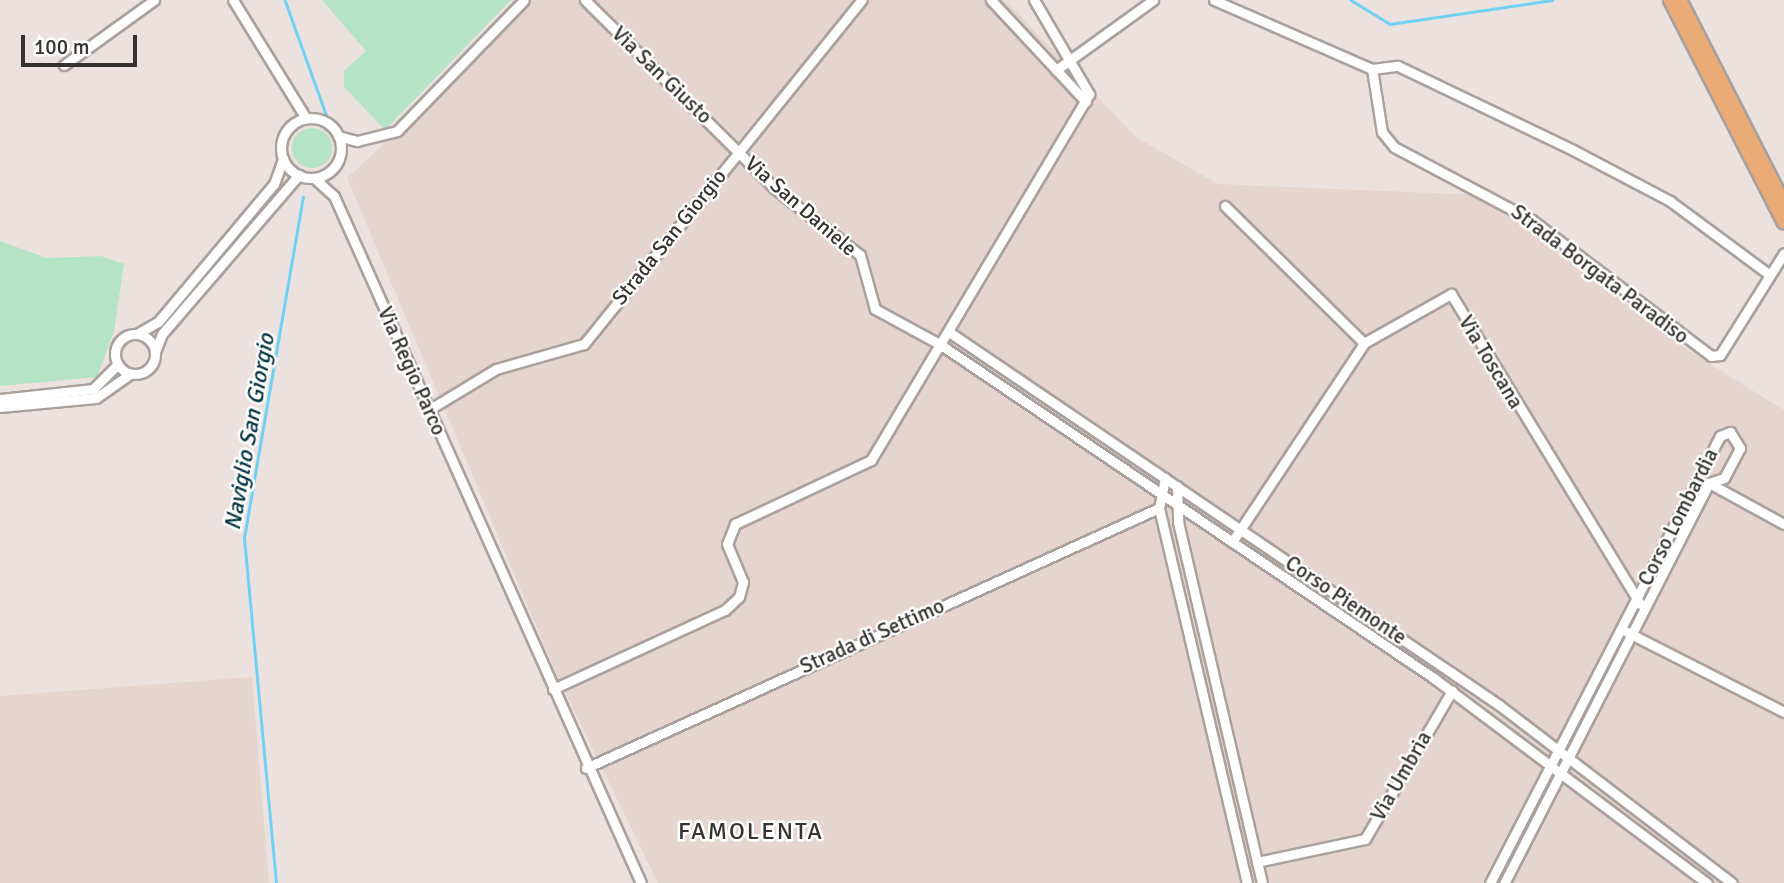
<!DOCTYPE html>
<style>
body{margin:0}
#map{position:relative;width:1784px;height:883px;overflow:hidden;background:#ebe2df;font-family:Signika,sans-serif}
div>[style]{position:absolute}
.built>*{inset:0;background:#e6d5ce}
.green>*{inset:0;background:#b5e4c5}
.round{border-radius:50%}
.stream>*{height:2.5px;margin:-1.25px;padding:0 1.25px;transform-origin:1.25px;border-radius:1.25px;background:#71d1f4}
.roads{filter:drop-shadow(2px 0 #a9a19d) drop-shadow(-2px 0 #a9a19d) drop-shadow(0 2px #a9a19d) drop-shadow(0 -2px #a9a19d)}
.minor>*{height:9px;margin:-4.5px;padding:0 4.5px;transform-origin:4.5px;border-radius:4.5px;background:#fff}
.minor>.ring{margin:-4.5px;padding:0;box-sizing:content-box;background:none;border:9px solid #fff;border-radius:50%}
.highway>*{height:12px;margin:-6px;padding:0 6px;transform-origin:6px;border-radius:6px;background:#ebab77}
span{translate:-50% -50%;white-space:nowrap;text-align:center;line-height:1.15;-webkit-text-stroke:5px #fff;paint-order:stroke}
.street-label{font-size:21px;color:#353230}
.water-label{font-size:23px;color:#053341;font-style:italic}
.quarter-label{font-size:24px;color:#353230;letter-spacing:2px}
.scale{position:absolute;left:21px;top:35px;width:116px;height:32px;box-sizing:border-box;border:4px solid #353230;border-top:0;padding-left:9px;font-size:21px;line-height:24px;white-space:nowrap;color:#353230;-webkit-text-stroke:5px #fff;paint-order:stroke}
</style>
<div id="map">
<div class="built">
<i style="clip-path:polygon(530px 0,1005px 0,1136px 137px,1218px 184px,1482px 195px,1686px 349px,1784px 410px,1784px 883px,658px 883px,558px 678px,347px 178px,512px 25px)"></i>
<i style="clip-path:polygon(252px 677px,269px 883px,0 883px,0 696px)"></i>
</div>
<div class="green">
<i style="clip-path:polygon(322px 0,511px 0,385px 130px,344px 87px,344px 71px,366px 51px)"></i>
<i class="round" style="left:292px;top:128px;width:40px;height:40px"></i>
<i style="clip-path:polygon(0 241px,47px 258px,101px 256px,124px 264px,114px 331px,97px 377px,0 386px)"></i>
</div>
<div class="stream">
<i style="left:285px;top:0;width:121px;rotate:70.2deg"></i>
<i style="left:1351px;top:0;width:46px;rotate:31.6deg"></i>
<i style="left:1390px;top:24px;width:164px;rotate:-8.4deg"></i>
<i style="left:276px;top:883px;width:346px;rotate:-95.3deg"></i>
<i style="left:244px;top:538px;width:346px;rotate:-80.2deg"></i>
</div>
<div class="roads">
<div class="minor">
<i style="left:233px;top:0;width:139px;rotate:58.3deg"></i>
<i style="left:585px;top:0;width:267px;rotate:44.8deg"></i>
<i style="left:774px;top:188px;width:109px;rotate:37.9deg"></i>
<i style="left:860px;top:255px;width:56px;rotate:74.5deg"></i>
<i style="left:875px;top:309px;width:75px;rotate:28.6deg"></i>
<i style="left:941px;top:345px;width:596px;rotate:34.06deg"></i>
<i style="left:1435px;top:679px;width:340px;rotate:36.9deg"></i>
<i style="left:991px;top:0;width:139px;rotate:47deg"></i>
<i style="left:1214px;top:0;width:172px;rotate:23.6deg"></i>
<i style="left:1372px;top:69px;width:26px;rotate:-7deg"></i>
<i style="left:1398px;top:66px;width:194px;rotate:25.6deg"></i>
<i style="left:1573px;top:150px;width:110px;rotate:27.7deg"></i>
<i style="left:1670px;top:201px;width:124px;rotate:36.5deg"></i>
<i style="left:64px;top:65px;width:111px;rotate:-35.8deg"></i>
<i style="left:1372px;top:69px;width:64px;rotate:81deg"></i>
<i style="left:1382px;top:132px;width:19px;rotate:51deg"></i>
<i style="left:1394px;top:147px;width:156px;rotate:27.9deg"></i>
<i style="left:1532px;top:220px;width:225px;rotate:37.2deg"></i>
<i style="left:1711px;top:356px;width:9px;rotate:-6deg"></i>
<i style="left:1720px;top:355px;width:120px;rotate:-57.9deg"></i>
<i style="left:1056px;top:70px;width:120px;rotate:-35.8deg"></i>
<i class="ring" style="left:281px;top:118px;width:51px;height:51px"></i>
<i style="left:338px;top:136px;width:20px;rotate:15deg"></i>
<i style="left:357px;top:141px;width:41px;rotate:-14deg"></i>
<i style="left:397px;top:131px;width:182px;rotate:-45.9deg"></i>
<i style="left:314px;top:178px;width:27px;rotate:42deg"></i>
<i style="left:334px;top:196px;width:752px;rotate:65.92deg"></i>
<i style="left:1225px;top:206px;width:195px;rotate:44.6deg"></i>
<i style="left:949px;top:332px;width:665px;rotate:34.14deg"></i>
<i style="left:1499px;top:705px;width:293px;rotate:37.4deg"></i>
<i class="ring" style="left:115px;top:334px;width:31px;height:31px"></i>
<i style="left:137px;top:334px;width:24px;rotate:-30deg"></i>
<i style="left:158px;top:322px;width:180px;rotate:-50deg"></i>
<i style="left:274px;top:184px;width:27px;rotate:-70deg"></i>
<i style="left:155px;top:352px;width:19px;rotate:-69deg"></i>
<i style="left:162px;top:334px;width:210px;rotate:-49.3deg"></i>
<i style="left:0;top:399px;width:94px;rotate:-6.1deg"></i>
<i style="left:93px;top:389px;width:34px;rotate:-45deg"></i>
<i style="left:0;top:407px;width:96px;rotate:-5.4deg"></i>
<i style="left:96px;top:398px;width:42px;rotate:-35.2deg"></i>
<i style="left:430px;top:409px;width:77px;rotate:-31.2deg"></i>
<i style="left:496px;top:369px;width:91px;rotate:-15.9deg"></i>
<i style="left:584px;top:344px;width:442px;rotate:-51.1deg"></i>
<i style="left:1165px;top:478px;width:31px;rotate:101deg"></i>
<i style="left:1159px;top:508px;width:385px;rotate:76.8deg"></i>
<i style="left:1709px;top:483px;width:85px;rotate:28.7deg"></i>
<i style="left:1177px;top:486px;width:36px;rotate:88deg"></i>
<i style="left:1178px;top:522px;width:371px;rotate:76.9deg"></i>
<i style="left:1232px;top:542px;width:239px;rotate:-56.4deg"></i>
<i style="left:1364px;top:343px;width:100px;rotate:-29.4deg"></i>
<i style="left:1451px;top:294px;width:363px;rotate:58.6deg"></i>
<i style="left:1627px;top:632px;width:176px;rotate:27deg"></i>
<i style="left:553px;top:689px;width:189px;rotate:-24.7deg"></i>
<i style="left:725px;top:610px;width:19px;rotate:-43deg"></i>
<i style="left:739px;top:597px;width:16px;rotate:-75deg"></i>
<i style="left:743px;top:582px;width:41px;rotate:-112.8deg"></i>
<i style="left:727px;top:544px;width:22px;rotate:-68deg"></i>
<i style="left:735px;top:524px;width:150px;rotate:-25.2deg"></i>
<i style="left:871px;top:460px;width:426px;rotate:-59.2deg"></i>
<i style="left:1089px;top:94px;width:109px;rotate:-120.3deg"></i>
<i style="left:586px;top:768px;width:629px;rotate:-24.41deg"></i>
<i style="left:1257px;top:862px;width:110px;rotate:-12deg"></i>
<i style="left:1365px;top:839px;width:172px;rotate:-59.6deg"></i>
<i style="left:1490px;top:883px;width:503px;rotate:-62.77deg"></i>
<i style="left:1720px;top:436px;width:11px;rotate:-22deg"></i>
<i style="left:1730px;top:432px;width:19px;rotate:58deg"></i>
<i style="left:1740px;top:448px;width:34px;rotate:118deg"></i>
<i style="left:1724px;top:478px;width:16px;rotate:162deg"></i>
<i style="left:1709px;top:483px;width:449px;rotate:117.1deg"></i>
</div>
<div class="highway">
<i style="left:1670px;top:0;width:250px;rotate:62.9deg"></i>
<i style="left:1680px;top:0;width:228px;rotate:62.9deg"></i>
</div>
</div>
<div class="street-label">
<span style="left:662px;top:75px;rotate:44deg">Via San Giusto</span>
<span style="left:801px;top:206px;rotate:41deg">Via San Daniele</span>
<span style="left:669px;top:237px;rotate:-51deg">Strada San Giorgio</span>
<span style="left:1600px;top:274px;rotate:37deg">Strada Borgata Paradiso</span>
<span style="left:1491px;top:362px;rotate:59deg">Via Toscana</span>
<span style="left:412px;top:371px;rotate:66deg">Via Regio Parco</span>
<span style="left:1678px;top:517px;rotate:-63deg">Corso Lombardia</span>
<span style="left:1346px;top:600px;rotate:34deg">Corso Piemonte</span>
<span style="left:872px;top:636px;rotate:-24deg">Strada di Settimo</span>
<span style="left:1401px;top:776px;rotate:-60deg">Via Umbria</span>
</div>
<div class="water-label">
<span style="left:250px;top:432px;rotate:-80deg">Naviglio San Giorgio</span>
</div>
<div class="quarter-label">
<span style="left:751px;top:832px">FAMOLENTA</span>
</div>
<div class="scale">100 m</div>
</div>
